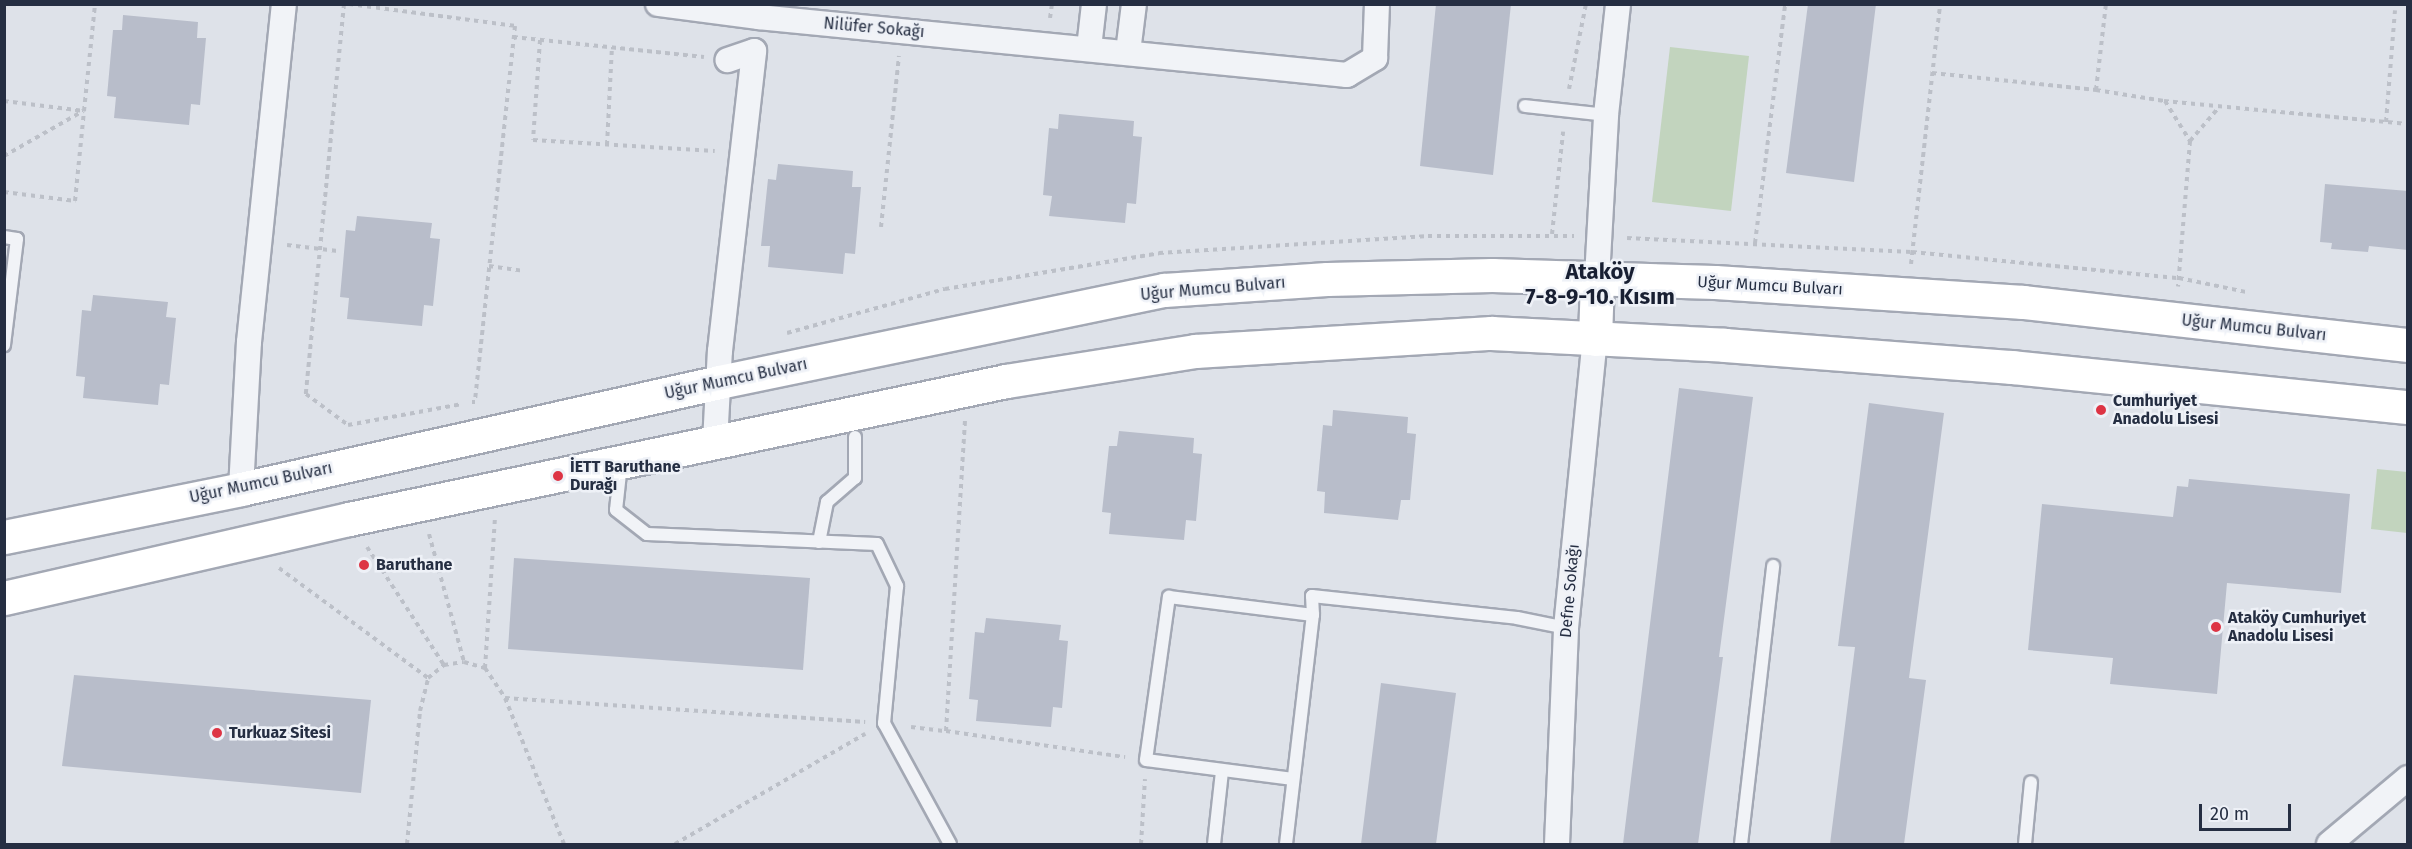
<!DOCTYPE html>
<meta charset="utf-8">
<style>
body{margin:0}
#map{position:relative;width:2412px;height:849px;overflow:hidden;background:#dee2e9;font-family:"Fira Sans",sans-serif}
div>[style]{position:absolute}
.green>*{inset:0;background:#c2d4be}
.building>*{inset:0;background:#b8bdca}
.path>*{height:4px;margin-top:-2px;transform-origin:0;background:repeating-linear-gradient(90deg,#bcc0c8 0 4.5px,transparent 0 9px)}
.roads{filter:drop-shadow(2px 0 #a3a8b4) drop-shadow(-2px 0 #a3a8b4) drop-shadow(0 2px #a3a8b4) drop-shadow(0 -2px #a3a8b4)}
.lane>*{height:12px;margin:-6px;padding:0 6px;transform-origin:6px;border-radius:6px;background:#f1f3f7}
.street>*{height:24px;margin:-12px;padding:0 12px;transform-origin:12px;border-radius:12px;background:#f1f3f7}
.secondary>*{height:33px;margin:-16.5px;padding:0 16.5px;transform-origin:16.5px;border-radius:16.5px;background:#fff}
.dots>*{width:16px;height:16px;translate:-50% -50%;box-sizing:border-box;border:3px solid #eef1f7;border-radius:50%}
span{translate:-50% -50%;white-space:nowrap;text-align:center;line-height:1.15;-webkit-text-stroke:5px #eef1f7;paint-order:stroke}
.street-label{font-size:16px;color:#252e42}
.poi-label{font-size:16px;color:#252e42;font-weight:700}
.left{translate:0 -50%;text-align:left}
.district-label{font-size:22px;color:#181f32;font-weight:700}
.frame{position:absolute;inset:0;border:6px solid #252e42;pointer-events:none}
.scale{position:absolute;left:2199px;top:804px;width:92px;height:27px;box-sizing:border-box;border:3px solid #252e42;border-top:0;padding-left:8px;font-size:18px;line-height:21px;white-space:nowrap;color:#252e42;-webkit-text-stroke:4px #eef1f7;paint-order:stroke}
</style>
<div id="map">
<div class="green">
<i style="clip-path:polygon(1670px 47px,1749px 56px,1731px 211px,1652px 202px)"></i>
<i style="clip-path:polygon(2377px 469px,2407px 472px,2407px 533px,2371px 529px)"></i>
</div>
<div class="building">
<i style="clip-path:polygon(1436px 4px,1511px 4px,1493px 175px,1420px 166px)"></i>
<i style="clip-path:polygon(1808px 4px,1876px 4px,1854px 182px,1786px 173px)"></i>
<i style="clip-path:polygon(123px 15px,198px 22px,197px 38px,206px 38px,200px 105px,191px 104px,189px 125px,114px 118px,116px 97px,107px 96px,113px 30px,122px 30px)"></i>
<i style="clip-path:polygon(1059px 114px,1134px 121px,1133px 136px,1142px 137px,1136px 204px,1127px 203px,1125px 223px,1049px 216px,1052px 196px,1043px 195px,1049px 128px,1058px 129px)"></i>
<i style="clip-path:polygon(778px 164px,853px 171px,852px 187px,861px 187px,855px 254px,845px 253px,843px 274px,768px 267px,770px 246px,761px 246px,768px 179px,776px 180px)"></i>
<i style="clip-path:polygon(2325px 184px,2408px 191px,2408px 250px,2369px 246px,2368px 252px,2331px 249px,2332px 243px,2320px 242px)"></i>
<i style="clip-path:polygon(357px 216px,432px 223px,430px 238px,440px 239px,433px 306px,424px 305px,422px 326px,347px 319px,349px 298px,340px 297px,346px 230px,355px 231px)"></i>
<i style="clip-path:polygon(93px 295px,168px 302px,166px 317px,176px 318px,169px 385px,160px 384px,158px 405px,83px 398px,85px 377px,76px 376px,82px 310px,91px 311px)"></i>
<i style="clip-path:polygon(1679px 388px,1753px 397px,1719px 657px,1723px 657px,1698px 844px,1623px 844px)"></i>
<i style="clip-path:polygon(1869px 403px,1944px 413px,1909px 678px,1926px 680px,1904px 844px,1830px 844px,1855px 647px,1838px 646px)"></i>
<i style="clip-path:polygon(1333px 410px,1408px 417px,1407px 433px,1416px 434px,1410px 500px,1401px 500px,1398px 520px,1324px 513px,1325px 492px,1317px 491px,1323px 425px,1332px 426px)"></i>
<i style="clip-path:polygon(1119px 431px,1194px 438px,1193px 453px,1202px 454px,1196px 521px,1186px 520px,1184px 540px,1109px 534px,1111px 513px,1102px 512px,1109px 446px,1117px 446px)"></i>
<i style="clip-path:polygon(2189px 479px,2350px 494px,2341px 593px,2227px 583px,2217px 694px,2110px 684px,2113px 658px,2028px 650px,2042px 504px,2173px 517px,2177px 486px,2188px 487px)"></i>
<i style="clip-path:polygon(514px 558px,810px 578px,803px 670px,508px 649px)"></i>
<i style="clip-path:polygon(986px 618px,1061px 625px,1059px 640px,1068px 641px,1062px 708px,1053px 707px,1051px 727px,976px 721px,978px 700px,969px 699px,975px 632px,984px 633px)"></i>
<i style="clip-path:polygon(74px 675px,371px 700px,361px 793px,62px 766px)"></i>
<i style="clip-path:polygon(1381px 683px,1456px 693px,1436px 844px,1361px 844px)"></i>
</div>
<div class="path">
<i style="left:344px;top:4px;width:392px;rotate:95.6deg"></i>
<i style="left:306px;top:394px;width:52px;rotate:36.4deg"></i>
<i style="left:348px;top:425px;width:116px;rotate:-10.4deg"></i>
<i style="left:349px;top:4px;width:167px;rotate:7.5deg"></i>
<i style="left:515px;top:26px;width:378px;rotate:96.1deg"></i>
<i style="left:475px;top:402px;width:3px;rotate:180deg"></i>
<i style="left:1050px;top:18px;width:14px;rotate:-82deg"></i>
<i style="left:513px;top:37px;width:192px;rotate:6deg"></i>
<i style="left:540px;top:40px;width:100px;rotate:94deg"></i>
<i style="left:533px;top:140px;width:182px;rotate:3.5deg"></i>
<i style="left:1932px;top:73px;width:165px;rotate:5.9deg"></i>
<i style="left:2096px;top:90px;width:87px;rotate:-83.4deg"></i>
<i style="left:1569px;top:89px;width:87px;rotate:-78.7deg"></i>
<i style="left:2096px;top:90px;width:69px;rotate:9.2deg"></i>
<i style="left:2164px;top:101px;width:245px;rotate:5.4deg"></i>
<i style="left:4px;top:101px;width:81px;rotate:7.1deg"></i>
<i style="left:84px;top:111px;width:108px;rotate:-84.1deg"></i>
<i style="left:2165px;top:101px;width:47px;rotate:58deg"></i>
<i style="left:2190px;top:141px;width:146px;rotate:94.7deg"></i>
<i style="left:2386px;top:122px;width:112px;rotate:-85.4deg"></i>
<i style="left:2190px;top:141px;width:46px;rotate:-49.4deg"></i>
<i style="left:607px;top:145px;width:98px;rotate:-87.1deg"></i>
<i style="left:4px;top:156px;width:91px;rotate:-29.7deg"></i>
<i style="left:4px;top:192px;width:72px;rotate:7.2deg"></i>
<i style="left:75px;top:201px;width:90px;rotate:-84.3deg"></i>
<i style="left:881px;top:227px;width:172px;rotate:-84deg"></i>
<i style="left:1552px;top:234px;width:103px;rotate:-83.8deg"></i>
<i style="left:1627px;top:238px;width:285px;rotate:2.8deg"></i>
<i style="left:1912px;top:252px;width:268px;rotate:5.6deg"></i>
<i style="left:2179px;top:278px;width:68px;rotate:11.8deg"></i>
<i style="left:1755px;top:243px;width:241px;rotate:-82.8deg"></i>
<i style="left:287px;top:245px;width:51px;rotate:6.7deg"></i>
<i style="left:1911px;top:264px;width:262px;rotate:-83.6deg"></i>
<i style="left:489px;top:266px;width:35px;rotate:8deg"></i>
<i style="left:787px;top:333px;width:164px;rotate:-15.6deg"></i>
<i style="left:945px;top:289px;width:217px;rotate:-9.5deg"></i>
<i style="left:1159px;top:253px;width:270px;rotate:-3.6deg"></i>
<i style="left:1428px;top:236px;width:146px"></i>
<i style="left:429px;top:534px;width:133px;rotate:74.7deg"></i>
<i style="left:367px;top:547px;width:141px;rotate:56.9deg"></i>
<i style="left:279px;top:568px;width:185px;rotate:36.4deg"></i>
<i style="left:485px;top:668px;width:149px;rotate:-86.2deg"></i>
<i style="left:505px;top:698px;width:157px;rotate:68deg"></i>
<i style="left:911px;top:727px;width:35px;rotate:7deg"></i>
<i style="left:946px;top:731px;width:312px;rotate:-86.5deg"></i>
<i style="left:946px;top:731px;width:181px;rotate:8.3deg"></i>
<i style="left:407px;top:844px;width:134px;rotate:-84.4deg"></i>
<i style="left:420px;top:711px;width:34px;rotate:-76deg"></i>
<i style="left:428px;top:678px;width:21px;rotate:-39deg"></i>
<i style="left:444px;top:665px;width:20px;rotate:-9deg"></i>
<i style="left:464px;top:662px;width:22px;rotate:16deg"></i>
<i style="left:485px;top:668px;width:36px;rotate:56deg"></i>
<i style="left:505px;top:698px;width:361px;rotate:3.8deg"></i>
<i style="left:675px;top:844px;width:220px;rotate:-30.1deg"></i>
<i style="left:1141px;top:844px;width:65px;rotate:-86.5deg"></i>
</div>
<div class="roads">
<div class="lane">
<i style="left:1525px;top:106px;width:81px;rotate:6.3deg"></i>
<i style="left:4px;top:237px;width:13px;rotate:9deg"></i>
<i style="left:17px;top:239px;width:107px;rotate:97deg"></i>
<i style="left:621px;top:464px;width:46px;rotate:96.2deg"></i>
<i style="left:616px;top:510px;width:39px;rotate:38deg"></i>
<i style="left:647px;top:534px;width:230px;rotate:2.5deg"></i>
<i style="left:877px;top:544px;width:47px;rotate:64.5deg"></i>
<i style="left:897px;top:586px;width:138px;rotate:95.4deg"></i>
<i style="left:884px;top:723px;width:138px;rotate:61.4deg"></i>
<i style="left:819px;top:542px;width:41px;rotate:-78.7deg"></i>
<i style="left:827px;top:502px;width:37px;rotate:-41deg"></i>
<i style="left:855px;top:478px;width:41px;rotate:-90deg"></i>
<i style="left:1293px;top:779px;width:148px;rotate:-172.6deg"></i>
<i style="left:1146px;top:760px;width:165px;rotate:-82deg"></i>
<i style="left:1169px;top:597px;width:145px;rotate:7.1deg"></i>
<i style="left:1313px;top:615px;width:19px;rotate:-93deg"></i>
<i style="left:1312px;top:596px;width:206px;rotate:6.1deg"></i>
<i style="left:1517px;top:618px;width:50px;rotate:11.5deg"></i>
<i style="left:1214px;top:844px;width:73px;rotate:-83.7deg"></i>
<i style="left:1286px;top:844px;width:231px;rotate:-83.3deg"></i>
<i style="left:1741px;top:844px;width:280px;rotate:-83.4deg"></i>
<i style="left:2025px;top:844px;width:62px;rotate:-84.5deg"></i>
</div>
<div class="street">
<i style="left:658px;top:4px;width:101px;rotate:7.4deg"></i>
<i style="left:758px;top:17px;width:592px;rotate:5.62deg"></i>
<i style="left:1347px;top:75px;width:33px;rotate:-31deg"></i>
<i style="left:1375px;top:58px;width:54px;rotate:-87.9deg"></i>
<i style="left:1089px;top:48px;width:44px;rotate:-83.5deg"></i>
<i style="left:1128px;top:52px;width:48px;rotate:-82.9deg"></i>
<i style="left:1597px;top:278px;width:163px;rotate:-86.8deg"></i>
<i style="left:1606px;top:115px;width:112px;rotate:-83.8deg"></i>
<i style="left:715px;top:442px;width:91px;rotate:-86.9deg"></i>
<i style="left:720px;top:351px;width:302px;rotate:-83.5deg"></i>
<i style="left:754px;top:51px;width:28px;rotate:161deg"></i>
<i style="left:241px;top:489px;width:147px;rotate:-86.9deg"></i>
<i style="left:249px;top:342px;width:340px;rotate:-84.1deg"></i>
<i style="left:1557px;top:844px;width:216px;rotate:-87.6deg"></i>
<i style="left:1566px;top:628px;width:290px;rotate:-84.3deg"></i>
<i style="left:2329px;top:844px;width:103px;rotate:-39.9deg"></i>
</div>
<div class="secondary">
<i style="left:1595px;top:339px;width:61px;rotate:-88.1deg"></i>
<i style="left:4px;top:537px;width:242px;rotate:-11.4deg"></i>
<i style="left:241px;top:489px;width:490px;rotate:-12.6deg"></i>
<i style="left:719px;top:382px;width:454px;rotate:-11.7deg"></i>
<i style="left:1164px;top:290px;width:163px;rotate:-3.9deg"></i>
<i style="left:1327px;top:279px;width:165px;rotate:-1.4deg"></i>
<i style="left:1492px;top:275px;width:223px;rotate:1.8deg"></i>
<i style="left:1715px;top:282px;width:309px;rotate:3.7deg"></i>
<i style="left:2023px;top:302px;width:387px;rotate:6.4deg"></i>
<i style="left:4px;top:598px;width:354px;rotate:-12.9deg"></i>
<i style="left:349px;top:519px;width:671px;rotate:-11.86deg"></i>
<i style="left:1006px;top:381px;width:191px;rotate:-9deg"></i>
<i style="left:1195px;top:351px;width:297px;rotate:-3.5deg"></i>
<i style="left:1491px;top:333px;width:234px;rotate:2.9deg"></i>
<i style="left:1725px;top:345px;width:288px;rotate:4.4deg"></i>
<i style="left:2012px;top:367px;width:398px;rotate:5.8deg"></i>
</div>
</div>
<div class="dots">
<i style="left:2101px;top:410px;background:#dd3444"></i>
<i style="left:558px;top:476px;background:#dd3444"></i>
<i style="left:364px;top:565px;background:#dd3444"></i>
<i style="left:2216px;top:627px;background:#dd3444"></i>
<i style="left:217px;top:733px;background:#dd3444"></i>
</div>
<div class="street-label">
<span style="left:874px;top:28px;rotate:5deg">Nilüfer Sokağı</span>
<span style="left:1770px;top:286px;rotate:3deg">Uğur Mumcu Bulvarı</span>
<span style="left:1213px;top:289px;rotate:-5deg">Uğur Mumcu Bulvarı</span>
<span style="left:2254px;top:328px;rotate:6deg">Uğur Mumcu Bulvarı</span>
<span style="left:736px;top:379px;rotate:-12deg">Uğur Mumcu Bulvarı</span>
<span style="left:261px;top:483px;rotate:-12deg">Uğur Mumcu Bulvarı</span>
<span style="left:1570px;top:591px;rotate:-85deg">Defne Sokağı</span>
</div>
<div class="poi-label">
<span class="left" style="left:2113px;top:410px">Cumhuriyet<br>Anadolu Lisesi</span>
<span class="left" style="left:570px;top:476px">İETT Baruthane<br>Durağı</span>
<span class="left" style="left:376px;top:565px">Baruthane</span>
<span class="left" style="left:2228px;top:627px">Ataköy Cumhuriyet<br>Anadolu Lisesi</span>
<span class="left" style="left:229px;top:733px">Turkuaz Sitesi</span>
</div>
<div class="district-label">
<span style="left:1600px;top:284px">Ataköy<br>7-8-9-10. Kısım</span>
</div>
<div class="frame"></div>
<div class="scale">20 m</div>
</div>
